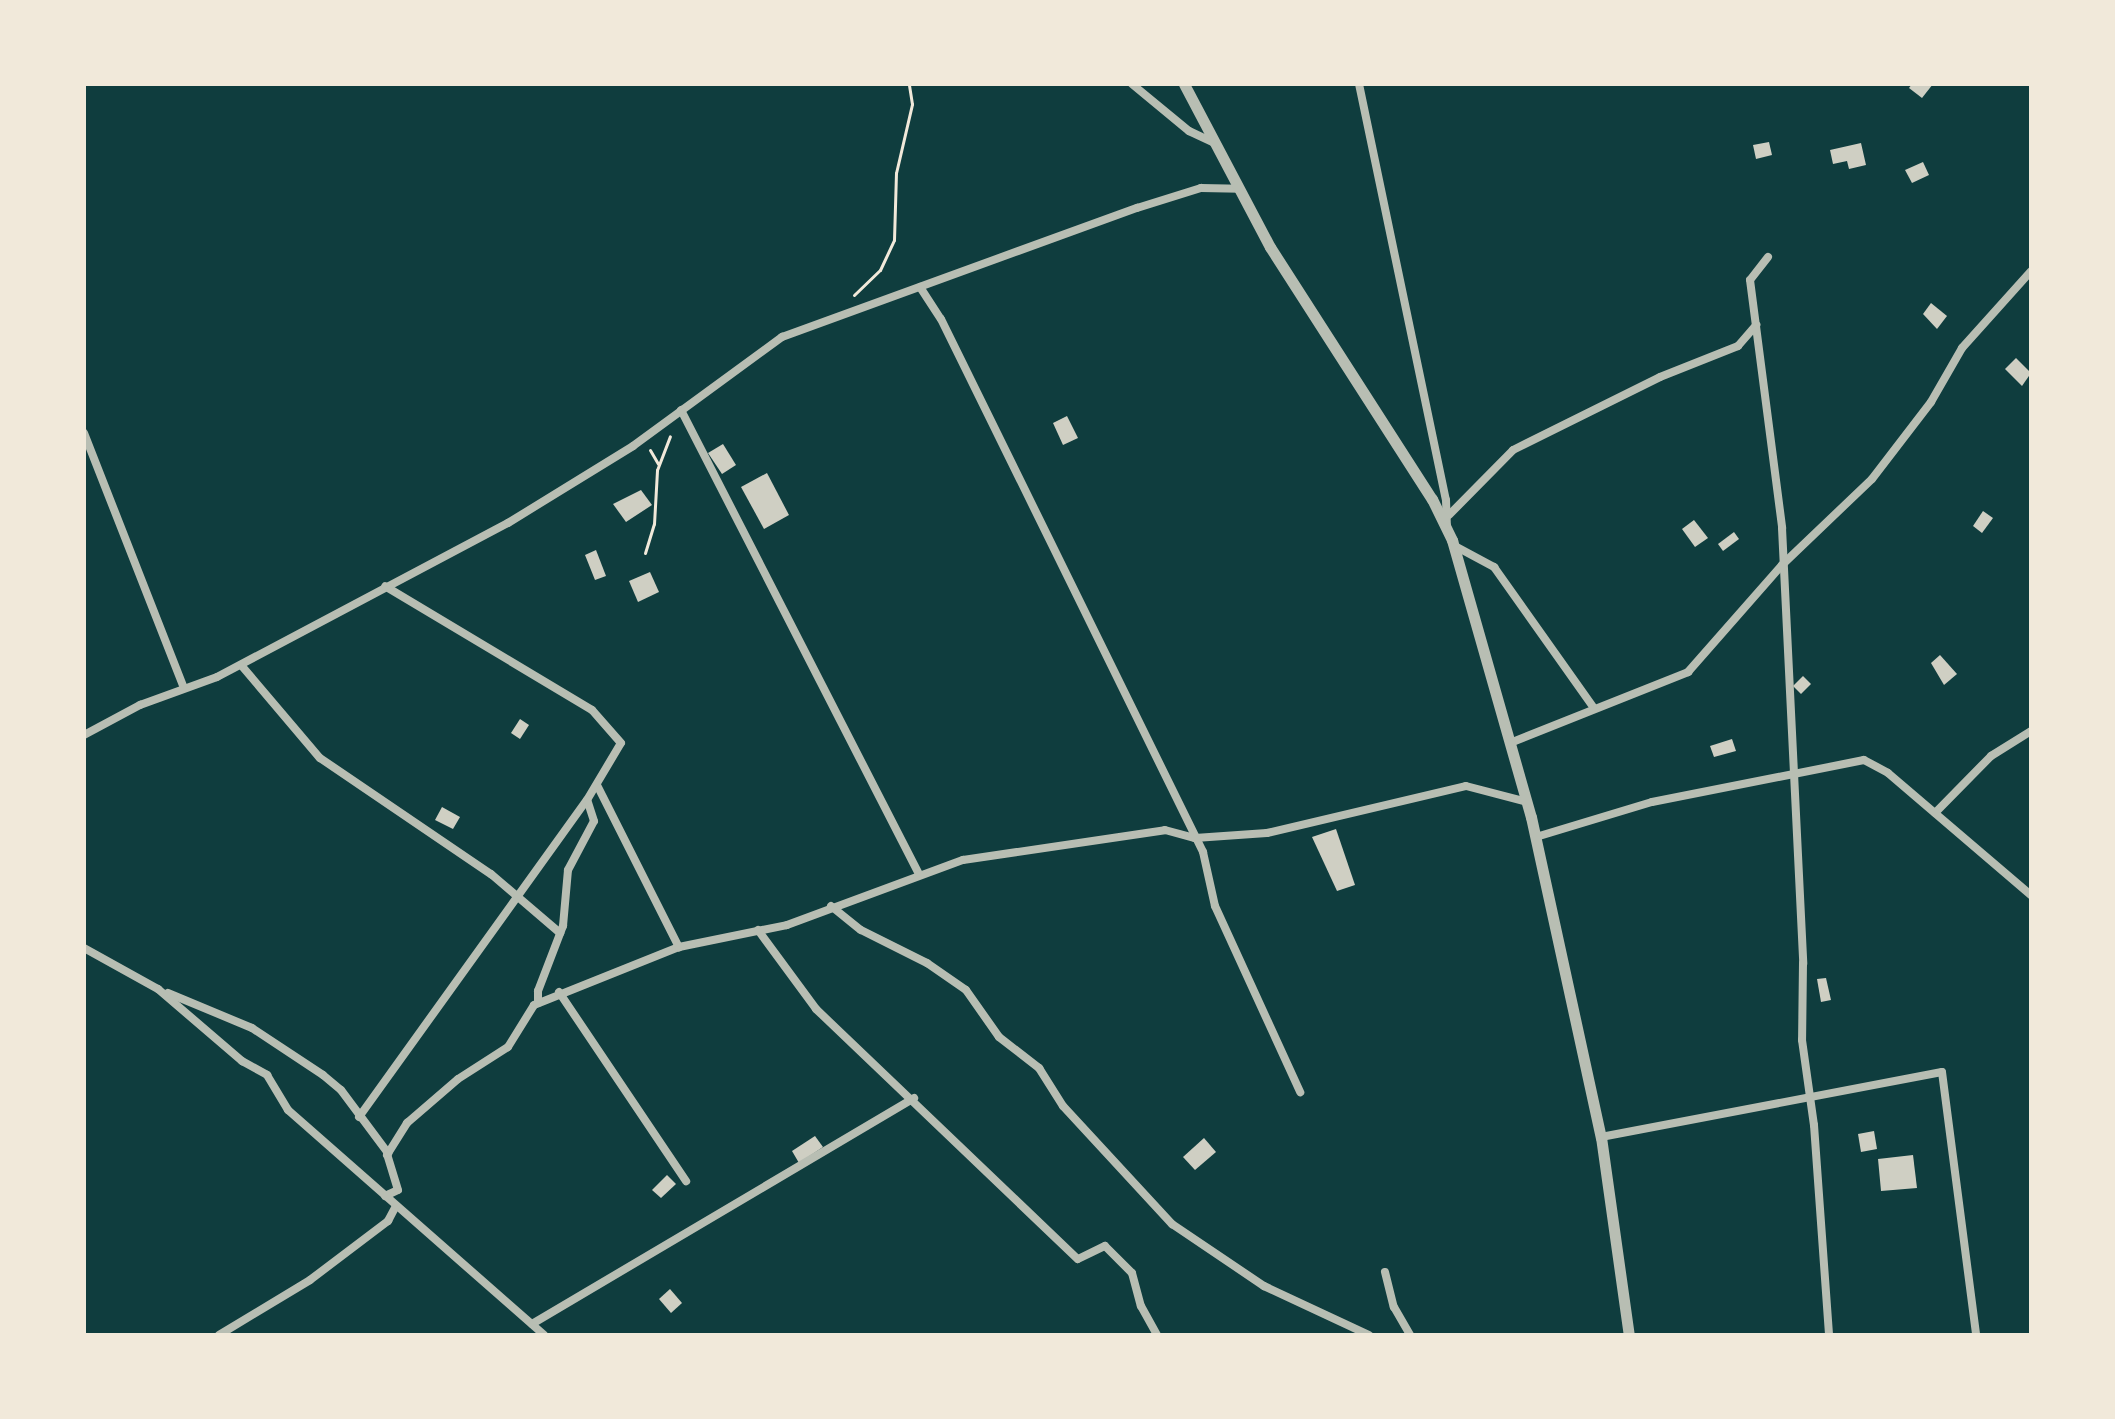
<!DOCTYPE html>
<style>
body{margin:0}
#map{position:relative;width:2115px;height:1419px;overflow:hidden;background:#0f3d3e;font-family:"Varela Round",sans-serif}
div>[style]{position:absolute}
.building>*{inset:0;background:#cfcfc3}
.path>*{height:3px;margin:-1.5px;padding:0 1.5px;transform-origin:1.5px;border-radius:1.5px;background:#f1e9da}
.minor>*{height:8px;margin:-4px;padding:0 4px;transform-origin:4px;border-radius:4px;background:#b8beb3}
.tertiary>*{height:11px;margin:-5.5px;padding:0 5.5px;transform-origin:5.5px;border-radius:5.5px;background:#b8beb3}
span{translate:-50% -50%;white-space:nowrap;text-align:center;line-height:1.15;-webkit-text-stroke:8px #f1e9da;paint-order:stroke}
.frame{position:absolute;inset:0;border:86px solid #f1e9da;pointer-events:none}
</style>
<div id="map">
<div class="building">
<i style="clip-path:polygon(1912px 84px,1933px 84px,1922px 98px,1909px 88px)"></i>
<i style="clip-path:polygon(1769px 142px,1772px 155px,1756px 159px,1753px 145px)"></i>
<i style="clip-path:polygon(1861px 143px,1866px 165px,1849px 169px,1847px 161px,1833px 164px,1830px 150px)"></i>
<i style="clip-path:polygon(1923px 162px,1929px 175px,1912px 183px,1905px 170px)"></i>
<i style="clip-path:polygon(1931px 303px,1947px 316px,1937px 329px,1923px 314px)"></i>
<i style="clip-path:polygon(2016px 358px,2031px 373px,2022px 386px,2005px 369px)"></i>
<i style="clip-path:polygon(1067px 416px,1078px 438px,1063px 445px,1053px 423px)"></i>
<i style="clip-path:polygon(723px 444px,736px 465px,722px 474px,708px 453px)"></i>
<i style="clip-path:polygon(767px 473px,789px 515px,764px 529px,741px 487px)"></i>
<i style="clip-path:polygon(641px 490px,652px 505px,626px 522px,613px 504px)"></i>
<i style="clip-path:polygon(1983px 511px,1993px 518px,1982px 533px,1973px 526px)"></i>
<i style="clip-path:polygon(1694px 520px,1708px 538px,1695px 547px,1682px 529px)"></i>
<i style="clip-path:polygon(1734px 532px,1739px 539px,1723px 551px,1718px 544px)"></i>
<i style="clip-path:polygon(596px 550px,606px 576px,595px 580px,585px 555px)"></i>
<i style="clip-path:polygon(650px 572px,659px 592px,638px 602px,629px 581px)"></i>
<i style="clip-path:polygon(1940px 655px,1957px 674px,1944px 685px,1931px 663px)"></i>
<i style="clip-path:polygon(1803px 676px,1811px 684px,1801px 694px,1793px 686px)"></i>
<i style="clip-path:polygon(520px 719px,529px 725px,520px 739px,511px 733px)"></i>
<i style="clip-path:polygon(1732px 739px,1736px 751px,1714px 757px,1710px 746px)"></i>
<i style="clip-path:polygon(442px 807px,460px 817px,453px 829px,435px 820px)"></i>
<i style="clip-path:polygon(1336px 829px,1355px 885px,1337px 891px,1312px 837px)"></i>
<i style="clip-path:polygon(1826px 978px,1831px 1000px,1821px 1002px,1817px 979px)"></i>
<i style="clip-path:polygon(1874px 1131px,1877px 1149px,1861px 1152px,1858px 1134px)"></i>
<i style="clip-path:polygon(815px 1136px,823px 1147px,799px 1163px,792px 1151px)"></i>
<i style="clip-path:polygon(1204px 1138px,1216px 1152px,1195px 1170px,1183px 1157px)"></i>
<i style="clip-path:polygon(1913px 1155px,1917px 1188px,1881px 1191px,1878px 1159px)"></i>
<i style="clip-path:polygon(667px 1175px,676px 1184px,661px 1198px,652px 1190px)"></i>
<i style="clip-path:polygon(670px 1289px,682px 1303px,671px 1313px,659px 1299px)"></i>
</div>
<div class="path">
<i style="left:854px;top:295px;width:36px;rotate:-44deg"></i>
<i style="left:880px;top:270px;width:33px;rotate:-65deg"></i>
<i style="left:894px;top:240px;width:67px;rotate:-88.3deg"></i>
<i style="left:896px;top:173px;width:71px;rotate:-76.9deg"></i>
<i style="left:912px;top:104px;width:20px;rotate:-99deg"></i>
<i style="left:650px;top:450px;width:16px;rotate:60deg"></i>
<i style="left:645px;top:553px;width:30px;rotate:-73deg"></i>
<i style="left:654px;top:524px;width:54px;rotate:-86.8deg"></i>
<i style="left:657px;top:470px;width:36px;rotate:-69deg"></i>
</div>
<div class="minor">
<i style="left:1132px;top:84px;width:74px;rotate:39.5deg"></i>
<i style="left:1189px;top:131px;width:29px;rotate:25deg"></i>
<i style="left:1359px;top:84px;width:425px;rotate:78.2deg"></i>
<i style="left:1446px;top:500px;width:30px;rotate:88deg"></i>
<i style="left:1768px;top:257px;width:29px;rotate:128deg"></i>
<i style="left:1750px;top:280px;width:250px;rotate:82.6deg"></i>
<i style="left:1782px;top:528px;width:436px;rotate:87.2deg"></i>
<i style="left:1803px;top:963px;width:77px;rotate:90.7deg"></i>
<i style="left:1802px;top:1040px;width:86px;rotate:82deg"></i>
<i style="left:1814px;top:1125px;width:211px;rotate:85.9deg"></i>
<i style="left:920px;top:287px;width:38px;rotate:57deg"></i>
<i style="left:941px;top:319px;width:594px;rotate:63.82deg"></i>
<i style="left:1203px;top:852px;width:55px;rotate:77.5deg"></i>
<i style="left:1215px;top:906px;width:205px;rotate:65.4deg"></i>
<i style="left:681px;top:410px;width:521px;rotate:62.85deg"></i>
<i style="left:84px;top:433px;width:274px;rotate:68.6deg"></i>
<i style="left:1449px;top:515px;width:91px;rotate:-45.4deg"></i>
<i style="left:1513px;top:450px;width:164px;rotate:-26.4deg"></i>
<i style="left:1660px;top:377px;width:84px;rotate:-21.7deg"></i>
<i style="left:1738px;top:346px;width:28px;rotate:-49deg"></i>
<i style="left:1453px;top:545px;width:47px;rotate:28.2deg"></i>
<i style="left:1494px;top:567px;width:171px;rotate:54.7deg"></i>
<i style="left:241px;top:665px;width:122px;rotate:49.7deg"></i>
<i style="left:320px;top:758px;width:207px;rotate:34.2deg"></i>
<i style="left:491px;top:874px;width:91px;rotate:40.5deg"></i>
<i style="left:84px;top:735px;width:64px;rotate:-28.2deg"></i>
<i style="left:140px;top:705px;width:82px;rotate:-20deg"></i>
<i style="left:217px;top:677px;width:329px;rotate:-27.9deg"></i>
<i style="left:508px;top:523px;width:147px;rotate:-31.6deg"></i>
<i style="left:633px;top:446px;width:185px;rotate:-36.2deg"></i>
<i style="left:782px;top:337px;width:378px;rotate:-20deg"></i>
<i style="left:1137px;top:208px;width:67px;rotate:-17.4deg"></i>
<i style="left:1201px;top:188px;width:39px;rotate:1deg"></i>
<i style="left:1510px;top:743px;width:192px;rotate:-21.7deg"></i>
<i style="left:1688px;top:672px;width:142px;rotate:-48.7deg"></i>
<i style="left:1782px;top:565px;width:124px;rotate:-43.7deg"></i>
<i style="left:1872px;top:479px;width:97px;rotate:-52.5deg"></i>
<i style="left:1931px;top:402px;width:62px;rotate:-60.1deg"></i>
<i style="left:1962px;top:348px;width:103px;rotate:-48.1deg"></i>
<i style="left:597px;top:785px;width:182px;rotate:63.2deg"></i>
<i style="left:1935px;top:813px;width:80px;rotate:-45.5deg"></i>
<i style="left:1991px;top:756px;width:47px;rotate:-32deg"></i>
<i style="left:1536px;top:837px;width:121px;rotate:-16.8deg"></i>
<i style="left:1652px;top:802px;width:216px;rotate:-11.2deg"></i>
<i style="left:1864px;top:760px;width:27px;rotate:28deg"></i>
<i style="left:1888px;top:773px;width:188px;rotate:40.5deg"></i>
<i style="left:831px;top:906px;width:38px;rotate:39deg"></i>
<i style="left:861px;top:930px;width:74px;rotate:26.6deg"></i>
<i style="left:927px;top:963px;width:47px;rotate:34.7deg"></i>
<i style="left:966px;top:990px;width:57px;rotate:54.9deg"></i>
<i style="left:999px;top:1037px;width:51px;rotate:37.8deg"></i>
<i style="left:1039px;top:1068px;width:45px;rotate:57.7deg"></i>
<i style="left:1063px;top:1106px;width:161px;rotate:47.3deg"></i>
<i style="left:1172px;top:1224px;width:111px;rotate:34deg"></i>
<i style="left:1264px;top:1286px;width:116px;rotate:25deg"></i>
<i style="left:758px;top:930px;width:98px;rotate:53.7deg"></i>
<i style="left:816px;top:1009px;width:362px;rotate:43.7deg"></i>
<i style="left:1078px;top:1259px;width:30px;rotate:-26deg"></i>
<i style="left:1105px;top:1246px;width:38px;rotate:45deg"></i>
<i style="left:1132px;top:1273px;width:34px;rotate:75deg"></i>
<i style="left:1141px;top:1306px;width:33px;rotate:61deg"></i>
<i style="left:84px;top:948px;width:85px;rotate:29deg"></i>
<i style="left:158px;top:989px;width:111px;rotate:40.6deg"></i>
<i style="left:242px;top:1061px;width:29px;rotate:29deg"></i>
<i style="left:267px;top:1075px;width:41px;rotate:59deg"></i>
<i style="left:288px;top:1110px;width:341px;rotate:41.3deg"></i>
<i style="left:559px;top:992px;width:228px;rotate:56.1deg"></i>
<i style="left:168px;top:993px;width:91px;rotate:22.6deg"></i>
<i style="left:252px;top:1028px;width:85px;rotate:33.5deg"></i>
<i style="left:323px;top:1075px;width:23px;rotate:40deg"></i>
<i style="left:341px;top:1090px;width:79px;rotate:53.3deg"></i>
<i style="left:538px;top:1003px;width:12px;rotate:-90deg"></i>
<i style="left:538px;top:991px;width:70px;rotate:-69deg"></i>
<i style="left:563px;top:926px;width:56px;rotate:-84.9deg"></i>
<i style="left:568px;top:870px;width:55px;rotate:-62deg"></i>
<i style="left:594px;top:821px;width:22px;rotate:-108deg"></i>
<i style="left:359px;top:1117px;width:390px;rotate:-54.3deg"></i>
<i style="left:587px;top:800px;width:66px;rotate:-59.2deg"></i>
<i style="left:621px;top:743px;width:44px;rotate:-131.3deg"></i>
<i style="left:592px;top:710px;width:241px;rotate:-149.1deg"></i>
<i style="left:1601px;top:1137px;width:347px;rotate:-10.8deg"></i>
<i style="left:1942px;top:1072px;width:265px;rotate:82.6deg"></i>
<i style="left:385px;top:1196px;width:14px;rotate:-25deg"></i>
<i style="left:398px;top:1190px;width:37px;rotate:-107deg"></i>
<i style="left:387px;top:1155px;width:38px;rotate:-58deg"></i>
<i style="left:407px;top:1123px;width:67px;rotate:-40.8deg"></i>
<i style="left:458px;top:1079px;width:59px;rotate:-32.6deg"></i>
<i style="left:508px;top:1047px;width:49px;rotate:-58.2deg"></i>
<i style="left:534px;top:1005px;width:156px;rotate:-21.8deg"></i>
<i style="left:679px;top:947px;width:110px;rotate:-11.5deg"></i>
<i style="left:787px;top:925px;width:188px;rotate:-20.3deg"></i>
<i style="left:963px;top:860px;width:204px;rotate:-8.4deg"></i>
<i style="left:1165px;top:830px;width:31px;rotate:15deg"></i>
<i style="left:1195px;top:838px;width:72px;rotate:-4deg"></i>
<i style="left:1267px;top:833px;width:204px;rotate:-13.3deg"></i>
<i style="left:1466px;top:786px;width:63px;rotate:14.7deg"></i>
<i style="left:1385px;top:1272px;width:36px;rotate:76deg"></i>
<i style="left:1394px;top:1307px;width:32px;rotate:60deg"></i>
<i style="left:532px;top:1324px;width:444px;rotate:-30.6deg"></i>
<i style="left:219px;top:1335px;width:106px;rotate:-31.1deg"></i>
<i style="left:310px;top:1280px;width:98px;rotate:-37.1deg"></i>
<i style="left:388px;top:1221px;width:17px;rotate:-62deg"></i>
</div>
<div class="tertiary">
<i style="left:1184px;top:84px;width:184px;rotate:62.2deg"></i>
<i style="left:1270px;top:247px;width:300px;rotate:57.3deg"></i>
<i style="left:1432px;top:499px;width:46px;rotate:64deg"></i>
<i style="left:1452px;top:540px;width:288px;rotate:74.1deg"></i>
<i style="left:1531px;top:817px;width:328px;rotate:77.7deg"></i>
<i style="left:1601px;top:1137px;width:200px;rotate:82deg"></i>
</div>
<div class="frame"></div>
</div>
